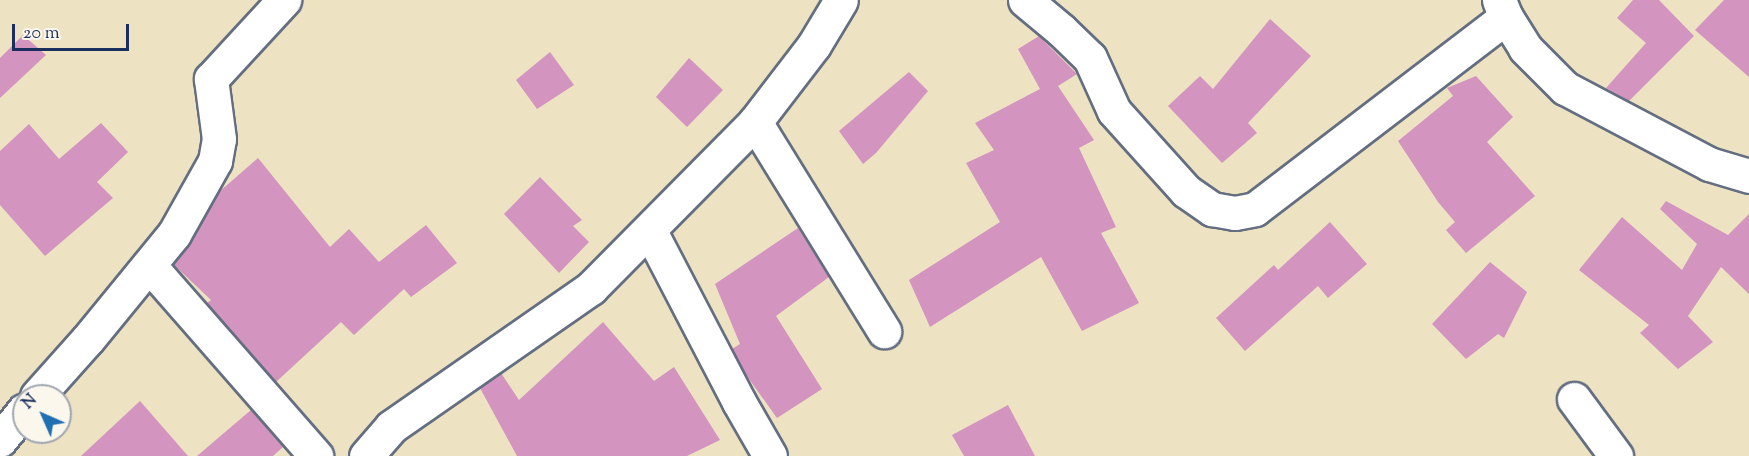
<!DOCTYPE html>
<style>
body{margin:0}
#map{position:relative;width:1749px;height:456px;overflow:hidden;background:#ede2c2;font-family:"Sorts Mill Goudy",serif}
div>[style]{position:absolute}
.building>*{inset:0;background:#d394c0}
.roads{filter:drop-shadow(2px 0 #646e81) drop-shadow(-2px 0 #646e81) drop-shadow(0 2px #646e81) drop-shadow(0 -2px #646e81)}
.street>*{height:33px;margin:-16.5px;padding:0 16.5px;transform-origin:16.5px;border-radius:16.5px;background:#fff}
span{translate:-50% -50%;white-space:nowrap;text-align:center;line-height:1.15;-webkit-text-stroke:5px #fbf7ec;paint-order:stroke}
.north{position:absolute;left:12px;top:384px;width:60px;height:60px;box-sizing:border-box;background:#fbf7ec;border:2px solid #a1a7b3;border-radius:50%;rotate:315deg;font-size:16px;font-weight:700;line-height:24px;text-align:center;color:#1b2f5e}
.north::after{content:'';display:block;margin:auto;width:21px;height:27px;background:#1f6fb2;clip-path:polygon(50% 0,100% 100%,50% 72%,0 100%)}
.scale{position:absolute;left:12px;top:24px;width:117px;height:27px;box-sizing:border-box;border:3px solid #1b2f5e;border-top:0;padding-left:8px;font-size:18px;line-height:21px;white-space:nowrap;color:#1b2f5e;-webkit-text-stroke:4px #fbf7ec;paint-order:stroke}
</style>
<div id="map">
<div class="building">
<i style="clip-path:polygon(1633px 0,1659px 0,1694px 36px,1629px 101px,1606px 88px,1646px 43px,1617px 18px)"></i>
<i style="clip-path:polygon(1724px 0,1749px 0,1749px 77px,1695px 30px)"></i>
<i style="clip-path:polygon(1270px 19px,1311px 56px,1248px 123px,1257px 133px,1222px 163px,1168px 106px,1200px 76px,1213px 89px)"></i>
<i style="clip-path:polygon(23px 35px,46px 55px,0 98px,0 58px)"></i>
<i style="clip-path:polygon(1039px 36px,1077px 74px,1058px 86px,1094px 140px,1079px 148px,1116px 227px,1101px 233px,1139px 303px,1082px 331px,1041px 257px,930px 327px,909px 280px,1000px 222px,966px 163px,994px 150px,975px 123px,1040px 89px,1018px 49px)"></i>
<i style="clip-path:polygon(550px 52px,574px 85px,537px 109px,516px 80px)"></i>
<i style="clip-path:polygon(689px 58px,723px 90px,687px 127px,656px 97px)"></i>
<i style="clip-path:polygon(909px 72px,928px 91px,876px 153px,863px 164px,839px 131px)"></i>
<i style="clip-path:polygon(1476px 76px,1513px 117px,1487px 142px,1535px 196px,1466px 253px,1446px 230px,1455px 222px,1438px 202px,1398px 141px,1453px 96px,1447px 88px)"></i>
<i style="clip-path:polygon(101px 123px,128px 152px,97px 182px,113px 198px,45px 256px,0 205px,0 151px,29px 124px,59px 159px)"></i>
<i style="clip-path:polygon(258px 158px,330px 247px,349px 229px,379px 262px,426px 225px,457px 263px,411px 297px,404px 289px,354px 335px,341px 322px,276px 382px,207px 303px,211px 300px,173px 264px,190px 243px,219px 192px)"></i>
<i style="clip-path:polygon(540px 177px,582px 220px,573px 226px,589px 242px,559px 273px,504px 214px)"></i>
<i style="clip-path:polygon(1666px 201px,1728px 235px,1749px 214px,1749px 294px,1721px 267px,1688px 316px,1713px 342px,1678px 369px,1640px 333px,1649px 325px,1579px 270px,1622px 217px,1682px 270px,1697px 244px,1660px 209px)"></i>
<i style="clip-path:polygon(1330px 222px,1367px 264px,1328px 298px,1318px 286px,1245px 351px,1216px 318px,1274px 265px,1278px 270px)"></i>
<i style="clip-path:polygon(798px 228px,829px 277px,776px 316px,822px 389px,777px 418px,744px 372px,732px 349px,740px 344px,715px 284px)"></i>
<i style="clip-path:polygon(1490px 262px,1527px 292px,1504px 338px,1498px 334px,1466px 359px,1432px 324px)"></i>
<i style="clip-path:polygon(603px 322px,654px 381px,674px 367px,720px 440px,687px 456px,517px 456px,480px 388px,501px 373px,519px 400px)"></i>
<i style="clip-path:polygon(140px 401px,188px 456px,81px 456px)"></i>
<i style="clip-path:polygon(1008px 405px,1035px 456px,964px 456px,952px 435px)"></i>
<i style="clip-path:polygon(251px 410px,283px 447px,273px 456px,197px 456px)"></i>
</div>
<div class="roads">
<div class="street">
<i style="left:1025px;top:0;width:47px;rotate:39.8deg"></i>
<i style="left:1061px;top:30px;width:40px;rotate:44deg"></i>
<i style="left:1090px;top:58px;width:58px;rotate:65.6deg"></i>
<i style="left:1114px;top:111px;width:108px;rotate:48deg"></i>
<i style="left:1186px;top:191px;width:32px;rotate:35deg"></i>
<i style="left:1212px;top:209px;width:23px;rotate:10deg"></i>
<i style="left:1235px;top:213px;width:20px;rotate:-11deg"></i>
<i style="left:1255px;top:209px;width:316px;rotate:-37.4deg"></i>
<i style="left:1499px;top:0;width:18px;rotate:68deg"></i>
<i style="left:1506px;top:17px;width:36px;rotate:58deg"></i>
<i style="left:1525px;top:48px;width:57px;rotate:45deg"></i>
<i style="left:1565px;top:88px;width:163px;rotate:27.8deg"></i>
<i style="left:1709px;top:164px;width:42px;rotate:16.7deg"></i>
<i style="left:755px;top:122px;width:246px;rotate:58.3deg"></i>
<i style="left:650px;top:231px;width:193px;rotate:62.5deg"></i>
<i style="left:739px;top:402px;width:62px;rotate:60.1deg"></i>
<i style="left:149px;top:265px;width:254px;rotate:48.8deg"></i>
<i style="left:37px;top:396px;width:76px;rotate:-48.2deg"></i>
<i style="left:88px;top:339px;width:136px;rotate:-50.7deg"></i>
<i style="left:174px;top:234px;width:84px;rotate:-60.7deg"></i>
<i style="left:215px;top:161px;width:22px;rotate:-80deg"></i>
<i style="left:219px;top:139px;width:61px;rotate:-97.6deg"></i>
<i style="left:211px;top:79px;width:108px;rotate:-47.3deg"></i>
<i style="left:1574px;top:399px;width:71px;rotate:53.6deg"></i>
<i style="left:0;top:440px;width:38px;rotate:-51deg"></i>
<i style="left:366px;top:456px;width:38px;rotate:-49deg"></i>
<i style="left:391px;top:427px;width:244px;rotate:-34.8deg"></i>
<i style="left:591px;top:288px;width:233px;rotate:-45.3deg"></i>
<i style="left:755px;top:122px;width:97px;rotate:-52.5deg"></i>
<i style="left:814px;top:45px;width:52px;rotate:-59deg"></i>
</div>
</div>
<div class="north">N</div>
<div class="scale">20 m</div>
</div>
